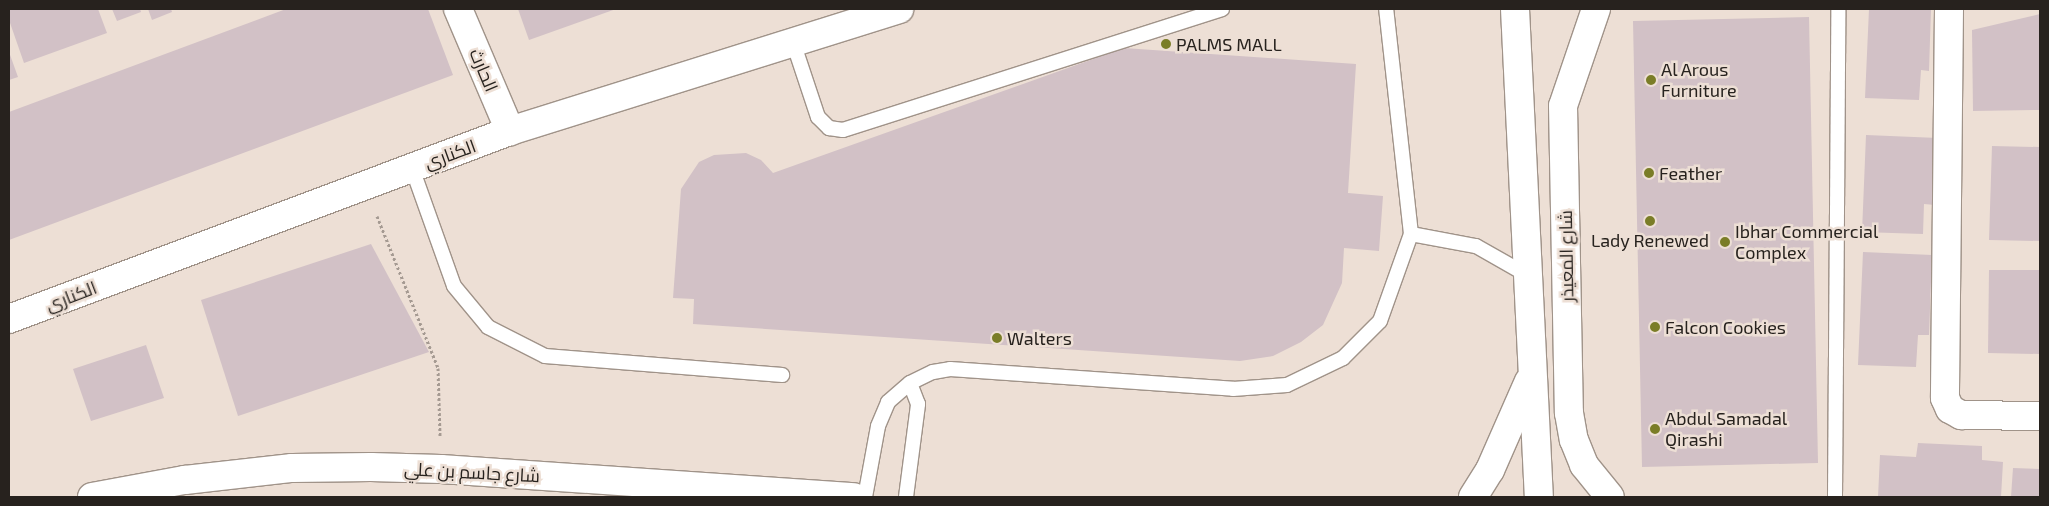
<!DOCTYPE html>
<meta charset="utf-8">
<style>
body{margin:0}
#map{position:relative;width:2049px;height:506px;overflow:hidden;background:#eddfd5;font-family:"Exo 2",Cairo,sans-serif}
div>[style]{position:absolute}
.building>*{inset:0;background:#d2c1c6}
.path>*{height:3px;margin-top:-1.5px;transform-origin:0;background:repeating-linear-gradient(90deg,#a59a92 0 2.5px,transparent 0 5px)}
.roads{filter:drop-shadow(1px 0 #a09389) drop-shadow(-1px 0 #a09389) drop-shadow(0 1px #a09389) drop-shadow(0 -1px #a09389)}
.lane>*{height:14px;margin:-7px;padding:0 7px;transform-origin:7px;border-radius:7px;background:#fff}
.street>*{height:28px;margin:-14px;padding:0 14px;transform-origin:14px;border-radius:14px;background:#fff}
.secondary>*{height:28px;margin:-14px;padding:0 14px;transform-origin:14px;border-radius:14px;background:#fff}
.dots>*{width:14px;height:14px;translate:-50% -50%;box-sizing:border-box;border:2px solid #eddfd5;border-radius:50%}
span{translate:-50% -50%;white-space:nowrap;text-align:center;line-height:1.15;-webkit-text-stroke:5px #eddfd5;paint-order:stroke}
.poi-label{font-size:18px;color:#27221e}
.left{translate:0 -50%;text-align:left}
.street-label{font-size:18px;color:#27221e}
.frame{position:absolute;inset:0;border:10px solid #27221e;pointer-events:none}
</style>
<div id="map">
<div class="building">
<i style="clip-path:polygon(9px 9px,98px 9px,107px 33px,24px 63px,9px 20px)"></i>
<i style="clip-path:polygon(112px 9px,140px 9px,141px 12px,117px 21px)"></i>
<i style="clip-path:polygon(148px 9px,171px 9px,172px 12px,152px 20px)"></i>
<i style="clip-path:polygon(286px 9px,428px 9px,453px 75px,9px 240px,9px 112px)"></i>
<i style="clip-path:polygon(518px 9px,616px 9px,529px 40px)"></i>
<i style="clip-path:polygon(1869px 9px,1931px 9px,1929px 71px,1921px 70px,1919px 100px,1865px 98px)"></i>
<i style="clip-path:polygon(2040px 14px,2040px 110px,1973px 111px,1972px 30px)"></i>
<i style="clip-path:polygon(1809px 17px,1818px 463px,1642px 467px,1633px 21px)"></i>
<i style="clip-path:polygon(1124px 48px,1356px 64px,1348px 193px,1383px 196px,1379px 251px,1344px 248px,1342px 283px,1323px 325px,1301px 342px,1273px 356px,1240px 361px,693px 324px,694px 299px,673px 298px,681px 189px,699px 162px,714px 155px,746px 153px,761px 160px,773px 173px)"></i>
<i style="clip-path:polygon(9px 52px,18px 77px,9px 80px)"></i>
<i style="clip-path:polygon(1866px 135px,1938px 138px,1935px 205px,1924px 204px,1923px 234px,1862px 232px)"></i>
<i style="clip-path:polygon(1992px 146px,2040px 147px,2040px 241px,1989px 240px)"></i>
<i style="clip-path:polygon(371px 244px,429px 352px,238px 416px,201px 300px)"></i>
<i style="clip-path:polygon(1863px 252px,1932px 255px,1929px 335px,1918px 335px,1916px 367px,1858px 365px)"></i>
<i style="clip-path:polygon(1989px 270px,2040px 270px,2040px 354px,1988px 353px)"></i>
<i style="clip-path:polygon(146px 345px,164px 398px,91px 421px,73px 369px)"></i>
<i style="clip-path:polygon(1918px 443px,1982px 446px,1982px 460px,2003px 462px,2001px 497px,1878px 497px,1880px 455px,1916px 457px)"></i>
<i style="clip-path:polygon(2013px 468px,2040px 469px,2040px 497px,2011px 497px)"></i>
</div>
<div class="path">
<i style="left:377px;top:216px;width:164px;rotate:68.1deg"></i>
<i style="left:438px;top:368px;width:68px;rotate:88.3deg"></i>
</div>
<div class="roads">
<div class="lane">
<i style="left:793px;top:42px;width:79px;rotate:71.6deg"></i>
<i style="left:818px;top:117px;width:16px;rotate:45deg"></i>
<i style="left:829px;top:128px;width:14px;rotate:8deg"></i>
<i style="left:843px;top:130px;width:398px;rotate:-17.7deg"></i>
<i style="left:412px;top:168px;width:125px;rotate:70.4deg"></i>
<i style="left:454px;top:286px;width:53px;rotate:50.3deg"></i>
<i style="left:488px;top:327px;width:64px;rotate:27deg"></i>
<i style="left:545px;top:356px;width:238px;rotate:4.6deg"></i>
<i style="left:1411px;top:234px;width:66px;rotate:10.5deg"></i>
<i style="left:1476px;top:246px;width:59px;rotate:29.6deg"></i>
<i style="left:865px;top:497px;width:72px;rotate:-79.6deg"></i>
<i style="left:878px;top:426px;width:26px;rotate:-67deg"></i>
<i style="left:888px;top:402px;width:29px;rotate:-41deg"></i>
<i style="left:910px;top:383px;width:25px;rotate:-26deg"></i>
<i style="left:933px;top:372px;width:17px;rotate:-10deg"></i>
<i style="left:950px;top:369px;width:284px;rotate:4deg"></i>
<i style="left:1233px;top:389px;width:54px;rotate:-4.2deg"></i>
<i style="left:1287px;top:385px;width:62px;rotate:-25.7deg"></i>
<i style="left:1343px;top:358px;width:52px;rotate:-45deg"></i>
<i style="left:1380px;top:321px;width:92px;rotate:-70.4deg"></i>
<i style="left:1411px;top:234px;width:226px;rotate:-96.3deg"></i>
<i style="left:906px;top:497px;width:94px;rotate:-82.6deg"></i>
<i style="left:918px;top:404px;width:22px;rotate:-111deg"></i>
<i style="left:1835px;top:497px;width:488px;rotate:-89.6deg"></i>
</div>
<div class="street">
<i style="left:458px;top:9px;width:133px;rotate:66.9deg"></i>
<i style="left:1596px;top:9px;width:102px;rotate:108.8deg"></i>
<i style="left:1563px;top:106px;width:307px;rotate:88.9deg"></i>
<i style="left:1569px;top:413px;width:27px;rotate:80deg"></i>
<i style="left:1574px;top:440px;width:27px;rotate:68deg"></i>
<i style="left:1584px;top:465px;width:41px;rotate:50.9deg"></i>
<i style="left:1949px;top:9px;width:389px;rotate:90.6deg"></i>
<i style="left:1945px;top:398px;width:12px;rotate:66deg"></i>
<i style="left:1950px;top:409px;width:13px;rotate:29deg"></i>
<i style="left:1961px;top:415px;width:79px;rotate:0.7deg"></i>
<i style="left:9px;top:319px;width:535px;rotate:-20.57deg"></i>
<i style="left:510px;top:131px;width:408px;rotate:-17.4deg"></i>
</div>
<div class="secondary">
<i style="left:1515px;top:9px;width:489px;rotate:87.2deg"></i>
<i style="left:92px;top:497px;width:95px;rotate:-10.4deg"></i>
<i style="left:185px;top:480px;width:108px;rotate:-6.4deg"></i>
<i style="left:292px;top:468px;width:79px;rotate:-0.7deg"></i>
<i style="left:371px;top:467px;width:70px;rotate:1.6deg"></i>
<i style="left:441px;top:469px;width:414px;rotate:3.9deg"></i>
<i style="left:1473px;top:497px;width:32px;rotate:-58deg"></i>
<i style="left:1490px;top:470px;width:97px;rotate:-66.3deg"></i>
</div>
</div>
<div class="dots">
<i style="left:1166px;top:44px;background:#7a7d27"></i>
<i style="left:1651px;top:80px;background:#7a7d27"></i>
<i style="left:1649px;top:173px;background:#7a7d27"></i>
<i style="left:1650px;top:221px;background:#7a7d27"></i>
<i style="left:1725px;top:242px;background:#7a7d27"></i>
<i style="left:1655px;top:327px;background:#7a7d27"></i>
<i style="left:997px;top:338px;background:#7a7d27"></i>
<i style="left:1655px;top:429px;background:#7a7d27"></i>
</div>
<div class="poi-label">
<span class="left" style="left:1176px;top:44px">PALMS MALL</span>
<span class="left" style="left:1661px;top:80px">Al Arous<br>Furniture</span>
<span class="left" style="left:1659px;top:173px">Feather</span>
<span class="left" style="left:1735px;top:242px">Ibhar Commercial<br>Complex</span>
<span style="left:1650px;top:240px">Lady Renewed</span>
<span class="left" style="left:1665px;top:327px">Falcon Cookies</span>
<span class="left" style="left:1007px;top:338px">Walters</span>
<span class="left" style="left:1665px;top:429px">Abdul Samadal<br>Qirashi</span>
</div>
<div class="street-label">
<span style="left:484px;top:70px;rotate:67deg">الحارث</span>
<span style="left:450px;top:154px;rotate:-20deg">الكناري</span>
<span style="left:1566px;top:256px;rotate:-91deg">شارع المعيذر</span>
<span style="left:71px;top:296px;rotate:-21deg">الكناري</span>
<span style="left:472px;top:472px;rotate:3deg">شارع جاسم بن علي</span>
</div>
<div class="frame"></div>
</div>
